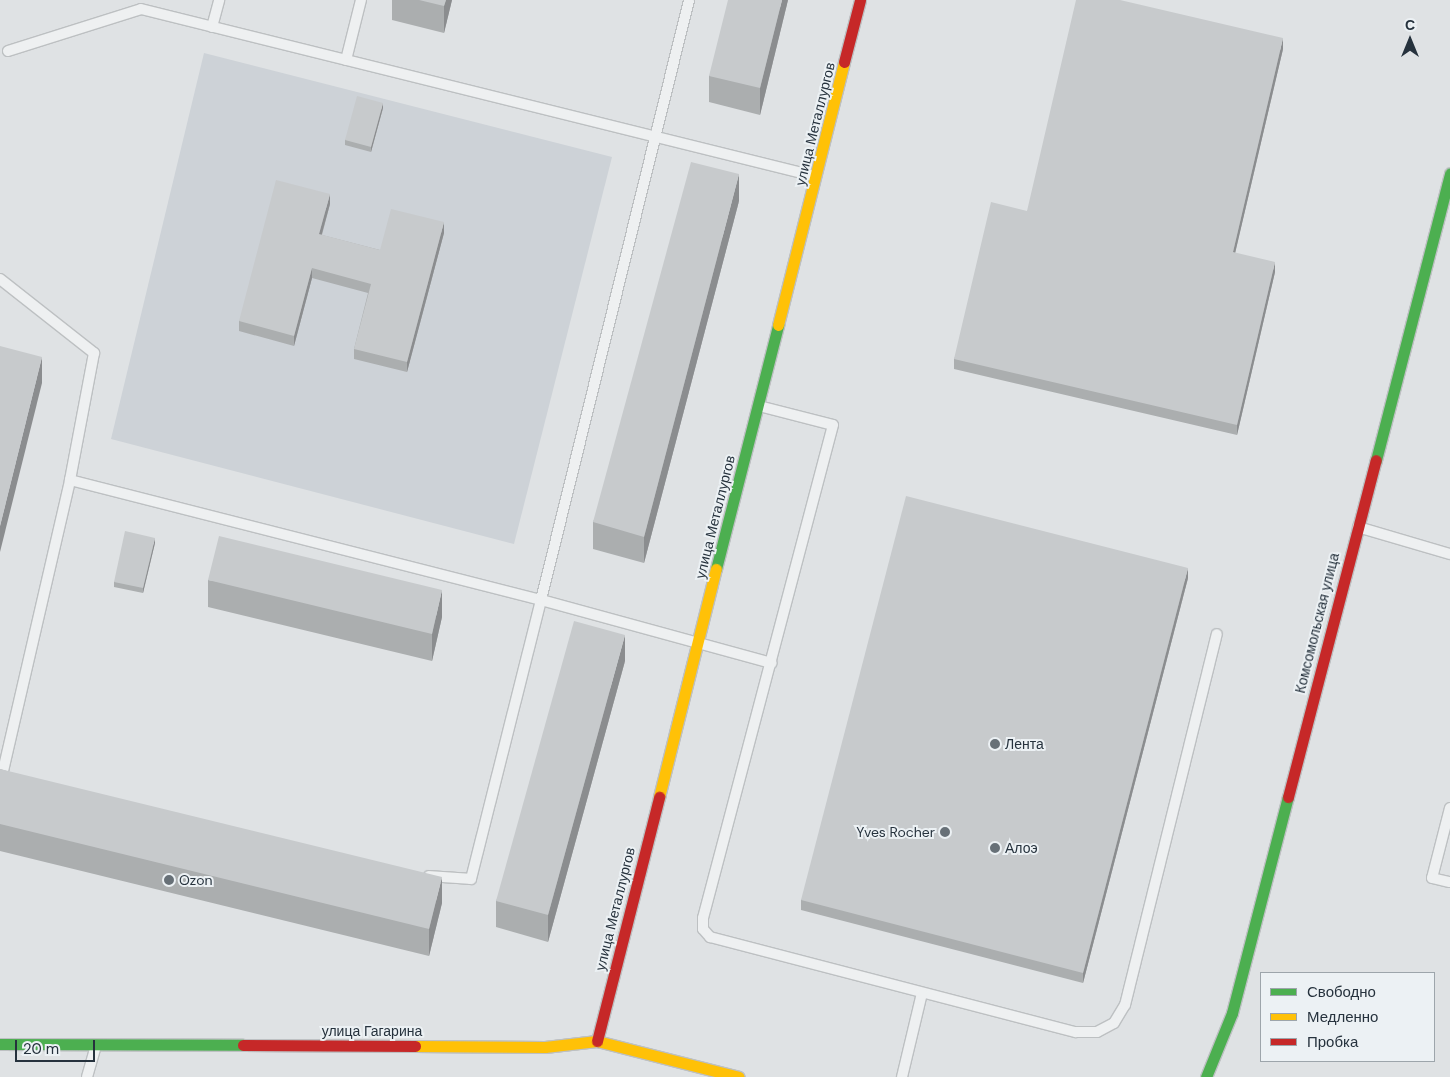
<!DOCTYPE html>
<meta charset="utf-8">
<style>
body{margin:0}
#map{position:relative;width:1450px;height:1077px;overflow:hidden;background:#dfe2e4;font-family:"DM Sans",sans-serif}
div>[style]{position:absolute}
.built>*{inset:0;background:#cdd2d7}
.roads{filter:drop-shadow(1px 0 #bdc0c2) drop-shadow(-1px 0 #bdc0c2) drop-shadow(0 1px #bdc0c2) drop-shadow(0 -1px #bdc0c2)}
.lane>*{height:10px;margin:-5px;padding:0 5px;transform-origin:5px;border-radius:5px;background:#eef0f1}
.fast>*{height:11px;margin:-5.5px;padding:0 5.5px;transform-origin:5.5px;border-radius:5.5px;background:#4caf50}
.slow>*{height:11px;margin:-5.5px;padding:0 5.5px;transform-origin:5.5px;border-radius:5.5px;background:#ffc107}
.jam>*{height:11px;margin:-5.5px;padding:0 5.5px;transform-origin:5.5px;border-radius:5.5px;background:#c62828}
.wall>*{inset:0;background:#abaeaf}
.shaded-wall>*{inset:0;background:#8b8d8f}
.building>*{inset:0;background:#c7cacc}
.dots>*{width:14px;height:14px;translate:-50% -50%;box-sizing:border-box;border:2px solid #ecf1f4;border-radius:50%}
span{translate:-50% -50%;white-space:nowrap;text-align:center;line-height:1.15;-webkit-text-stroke:4px #ecf1f4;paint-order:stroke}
.street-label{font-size:14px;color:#26323d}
.poi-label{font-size:14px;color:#26323d}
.left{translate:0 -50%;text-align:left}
.right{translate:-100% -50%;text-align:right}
.legend{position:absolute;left:1260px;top:972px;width:175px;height:90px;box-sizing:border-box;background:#ecf1f4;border:1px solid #9da5ab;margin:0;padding:6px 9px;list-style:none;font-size:15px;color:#26323d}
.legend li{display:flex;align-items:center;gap:10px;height:25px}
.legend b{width:25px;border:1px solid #9da5ab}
.north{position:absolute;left:1385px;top:15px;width:50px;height:50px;-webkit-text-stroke:4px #ecf1f4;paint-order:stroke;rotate:0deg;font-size:14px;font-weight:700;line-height:20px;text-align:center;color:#26323d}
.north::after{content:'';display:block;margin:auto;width:18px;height:22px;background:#26323d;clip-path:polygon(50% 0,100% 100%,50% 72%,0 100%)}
.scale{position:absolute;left:15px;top:1040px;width:80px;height:22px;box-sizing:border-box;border:2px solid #26323d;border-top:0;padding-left:6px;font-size:15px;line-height:18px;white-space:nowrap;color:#26323d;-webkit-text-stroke:4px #ecf1f4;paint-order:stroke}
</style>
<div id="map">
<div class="built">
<i style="clip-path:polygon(204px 53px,612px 157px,514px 544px,111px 439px)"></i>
</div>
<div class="roads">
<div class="lane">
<i style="left:212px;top:27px;width:28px;rotate:-75deg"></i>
<i style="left:8px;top:51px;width:139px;rotate:-17.5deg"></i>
<i style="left:141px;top:9px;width:693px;rotate:13.94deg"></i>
<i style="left:346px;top:60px;width:62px;rotate:-76deg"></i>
<i style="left:0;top:279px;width:120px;rotate:38.2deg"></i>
<i style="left:94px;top:353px;width:129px;rotate:100.7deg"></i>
<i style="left:70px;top:480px;width:486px;rotate:14.3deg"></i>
<i style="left:541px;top:600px;width:618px;rotate:-76.14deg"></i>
<i style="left:759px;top:406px;width:76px;rotate:14.4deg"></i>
<i style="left:833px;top:425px;width:510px;rotate:104.77deg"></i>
<i style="left:703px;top:918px;width:11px;rotate:90deg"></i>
<i style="left:703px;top:929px;width:11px;rotate:49deg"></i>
<i style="left:710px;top:937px;width:378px;rotate:14.6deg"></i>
<i style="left:1076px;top:1032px;width:21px"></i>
<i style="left:1097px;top:1032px;width:19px;rotate:-28deg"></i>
<i style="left:1114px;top:1023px;width:21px;rotate:-59deg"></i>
<i style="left:1125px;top:1005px;width:382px;rotate:-76.1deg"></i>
<i style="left:1358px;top:527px;width:96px;rotate:16.4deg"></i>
<i style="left:0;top:784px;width:312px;rotate:-77deg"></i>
<i style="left:1450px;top:808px;width:72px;rotate:104.4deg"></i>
<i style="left:1432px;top:878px;width:18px;rotate:13deg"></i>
<i style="left:429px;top:876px;width:42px;rotate:4.1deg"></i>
<i style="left:471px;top:879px;width:288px;rotate:-75.9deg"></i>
<i style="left:541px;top:600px;width:239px;rotate:15.3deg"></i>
<i style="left:87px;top:1077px;width:32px;rotate:-74deg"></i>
<i style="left:902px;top:1077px;width:86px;rotate:-76.6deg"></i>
</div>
<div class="fast">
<i style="left:1376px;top:460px;width:296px;rotate:-75.5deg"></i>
<i style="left:716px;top:569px;width:252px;rotate:-75.7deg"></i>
<i style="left:0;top:1044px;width:243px;rotate:0.2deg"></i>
<i style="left:1206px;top:1077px;width:69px;rotate:-67.9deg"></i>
<i style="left:1232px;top:1013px;width:223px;rotate:-75.5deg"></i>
</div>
<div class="slow">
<i style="left:778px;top:325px;width:271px;rotate:-75.9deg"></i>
<i style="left:659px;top:797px;width:235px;rotate:-76deg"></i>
<i style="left:415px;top:1046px;width:130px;rotate:0.4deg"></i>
<i style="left:545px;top:1047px;width:52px;rotate:-6.6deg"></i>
<i style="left:597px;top:1041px;width:146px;rotate:14.2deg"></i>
</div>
<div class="jam">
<i style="left:844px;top:62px;width:64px;rotate:-75.5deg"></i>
<i style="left:1288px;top:797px;width:348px;rotate:-75.4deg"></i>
<i style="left:597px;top:1041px;width:252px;rotate:-75.7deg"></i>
<i style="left:243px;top:1045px;width:172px;rotate:0.3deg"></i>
</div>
</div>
<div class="wall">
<i style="clip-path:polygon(392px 0,452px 0,444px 33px,392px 20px)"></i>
<i style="clip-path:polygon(788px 0,760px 115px,709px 102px,709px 76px)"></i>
<i style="clip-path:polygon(1283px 49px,1235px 253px,1275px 272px,1237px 435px,954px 369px,954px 359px,1027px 211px)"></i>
<i style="clip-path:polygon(383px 108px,371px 152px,345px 145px,345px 140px)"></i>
<i style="clip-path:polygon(739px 201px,644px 563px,593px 549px,593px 522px)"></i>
<i style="clip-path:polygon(330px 204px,322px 235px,380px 250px,444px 233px,407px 372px,354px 359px,354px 349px,368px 293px,312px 278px,294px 346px,239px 331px,239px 321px)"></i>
<i style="clip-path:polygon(155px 543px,143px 593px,114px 587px,114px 582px)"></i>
<i style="clip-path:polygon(1188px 578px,1083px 983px,801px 910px,801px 900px)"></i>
<i style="clip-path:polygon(208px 580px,442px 617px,432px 661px,208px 607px)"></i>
<i style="clip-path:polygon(625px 661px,548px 942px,496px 927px,496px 901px)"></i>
<i style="clip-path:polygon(0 769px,442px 903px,429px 956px,0 851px)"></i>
</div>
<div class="shaded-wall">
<i style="clip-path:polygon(446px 0,452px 0,444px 33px,444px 6px)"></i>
<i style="clip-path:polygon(782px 0,788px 0,760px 115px,760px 88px)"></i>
<i style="clip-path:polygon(1283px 38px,1283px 49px,1233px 262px,1233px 252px)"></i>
<i style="clip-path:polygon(383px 103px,383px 108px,371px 152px,371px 147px)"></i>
<i style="clip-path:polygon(739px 174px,739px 201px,644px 563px,644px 537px)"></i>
<i style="clip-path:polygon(330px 194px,330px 204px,319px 244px,319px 234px)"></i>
<i style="clip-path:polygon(444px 222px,444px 233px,407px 372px,407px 362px)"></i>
<i style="clip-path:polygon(1275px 262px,1275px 272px,1237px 435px,1237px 425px)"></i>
<i style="clip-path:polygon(312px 268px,312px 278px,294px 346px,294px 336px)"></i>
<i style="clip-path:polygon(42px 357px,42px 383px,0 552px,0 526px)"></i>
<i style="clip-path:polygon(155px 538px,155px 543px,143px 593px,143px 588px)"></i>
<i style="clip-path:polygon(1188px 568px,1188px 578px,1083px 983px,1083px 973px)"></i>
<i style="clip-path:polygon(442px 590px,442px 617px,432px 661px,432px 634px)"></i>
<i style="clip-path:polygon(625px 635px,625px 661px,548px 942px,548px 915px)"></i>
<i style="clip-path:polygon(442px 877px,442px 903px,429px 956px,429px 929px)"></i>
</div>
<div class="building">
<i style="clip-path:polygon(419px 0,446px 0,444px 6px)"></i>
<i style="clip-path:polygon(728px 0,782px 0,760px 88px,709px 76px)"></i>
<i style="clip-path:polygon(1076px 0,1120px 0,1283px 38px,1233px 252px,1275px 262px,1237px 425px,954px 359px,991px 202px,1027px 211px)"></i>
<i style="clip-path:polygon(357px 96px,383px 103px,371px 147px,345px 140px)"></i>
<i style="clip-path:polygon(691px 162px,739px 174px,644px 537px,593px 522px)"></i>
<i style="clip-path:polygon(276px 180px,330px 194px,319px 234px,380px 250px,391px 209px,444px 222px,407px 362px,354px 349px,371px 284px,312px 268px,294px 336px,239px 321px)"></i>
<i style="clip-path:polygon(0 346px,42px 357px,0 526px)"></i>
<i style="clip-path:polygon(906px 496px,1188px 568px,1083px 973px,801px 900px)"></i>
<i style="clip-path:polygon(125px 531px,155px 538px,143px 588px,114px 582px)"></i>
<i style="clip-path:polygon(219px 536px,442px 590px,432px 634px,208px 580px)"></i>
<i style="clip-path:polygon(574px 621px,625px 635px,548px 915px,496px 901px)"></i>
<i style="clip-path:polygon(0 769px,442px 877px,429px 929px,0 824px)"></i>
</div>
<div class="dots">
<i style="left:995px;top:744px;background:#677077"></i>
<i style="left:945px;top:832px;background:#677077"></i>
<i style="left:995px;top:848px;background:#677077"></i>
<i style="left:169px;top:880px;background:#677077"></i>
</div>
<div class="street-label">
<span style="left:815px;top:124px;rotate:-76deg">улица Металлургов</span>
<span style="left:715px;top:517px;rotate:-76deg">улица Металлургов</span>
<span style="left:1317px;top:623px;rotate:-76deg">Комсомольская улица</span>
<span style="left:615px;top:909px;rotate:-76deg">улица Металлургов</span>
<span style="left:372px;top:1031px">улица Гагарина</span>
</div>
<div class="poi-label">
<span class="left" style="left:1005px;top:744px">Лента</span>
<span class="right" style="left:935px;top:832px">Yves Rocher</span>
<span class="left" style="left:1005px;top:848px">Алоэ</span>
<span class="left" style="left:179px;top:880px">Ozon</span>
</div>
<ul class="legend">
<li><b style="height:6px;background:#4caf50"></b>Свободно</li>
<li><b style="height:6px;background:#ffc107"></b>Медленно</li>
<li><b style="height:6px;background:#c62828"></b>Пробка</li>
</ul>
<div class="north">С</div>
<div class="scale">20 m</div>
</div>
